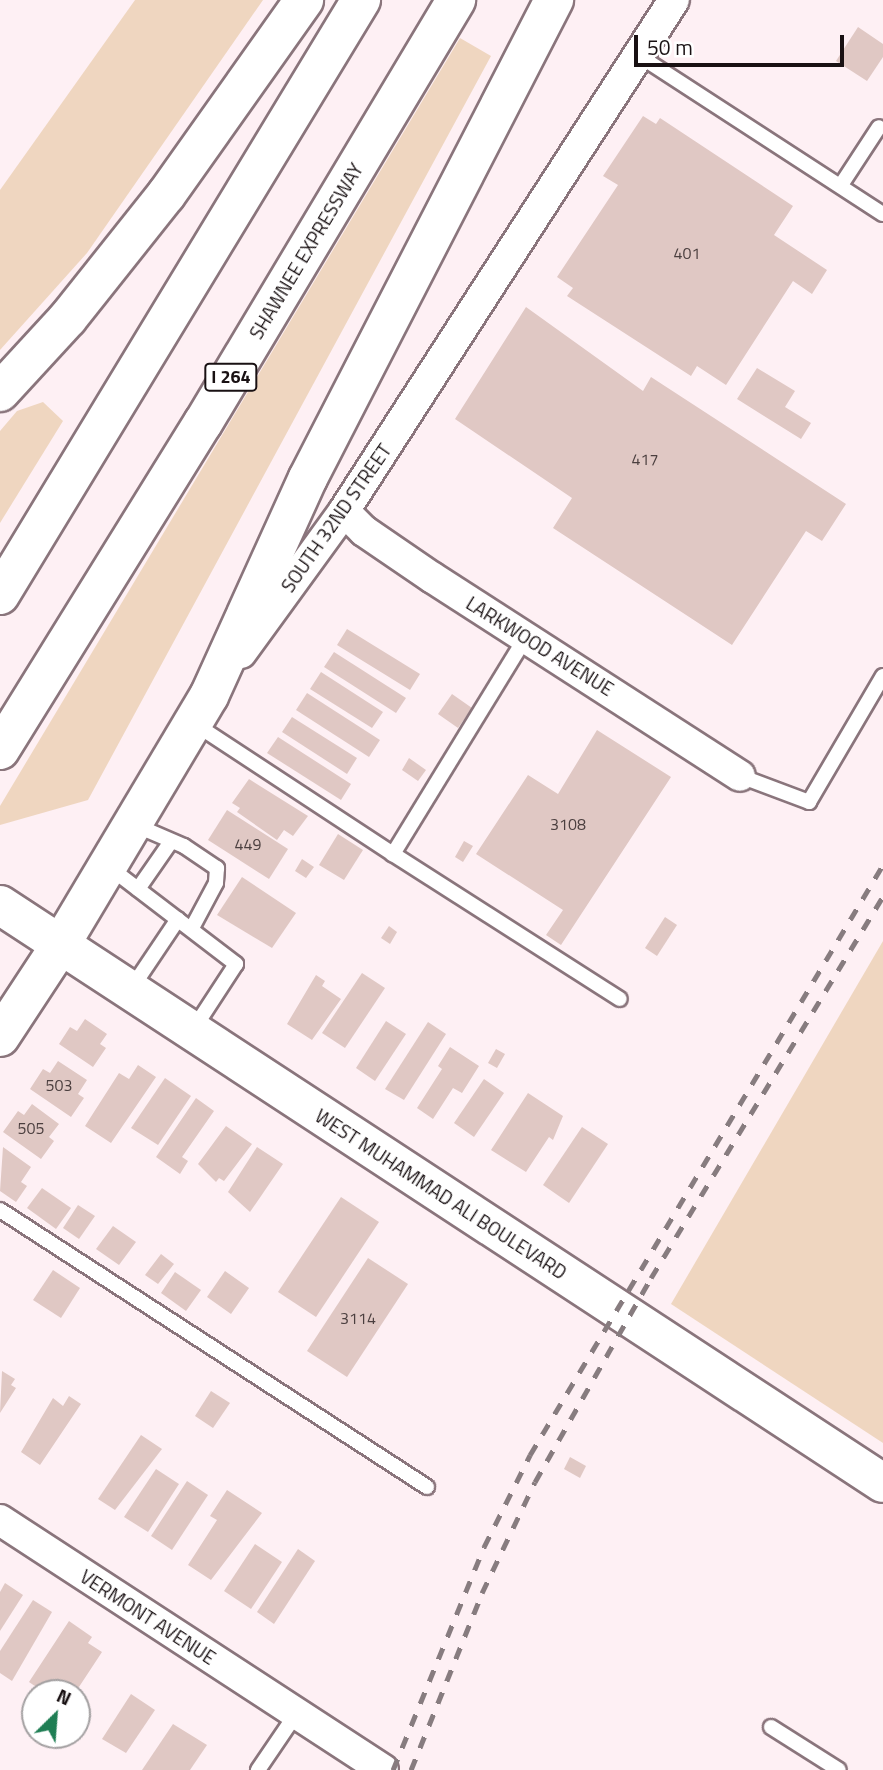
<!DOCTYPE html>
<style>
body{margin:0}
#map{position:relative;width:883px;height:1770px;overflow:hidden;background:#fef0f4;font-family:"Titillium Web",sans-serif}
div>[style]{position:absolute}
.green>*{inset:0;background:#efd6c0}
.building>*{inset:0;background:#e0c8c4}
.roads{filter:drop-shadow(2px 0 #8a757c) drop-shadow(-2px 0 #8a757c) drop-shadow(0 2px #8a757c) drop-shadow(0 -2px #8a757c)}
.lane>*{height:14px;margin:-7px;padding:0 7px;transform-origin:7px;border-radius:7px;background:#fff}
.street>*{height:30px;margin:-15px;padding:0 15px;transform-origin:15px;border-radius:15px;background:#fff}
.secondary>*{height:38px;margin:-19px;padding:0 19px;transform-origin:19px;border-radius:19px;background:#fff}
.highway>*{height:38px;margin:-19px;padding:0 19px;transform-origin:19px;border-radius:19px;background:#fff}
.rail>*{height:5px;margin-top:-2.5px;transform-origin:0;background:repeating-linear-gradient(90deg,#877c7f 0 12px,transparent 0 24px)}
span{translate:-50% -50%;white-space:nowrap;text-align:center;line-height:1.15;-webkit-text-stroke:6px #fff;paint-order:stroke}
.number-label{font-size:16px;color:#4b3f3f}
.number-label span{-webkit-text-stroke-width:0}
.shield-label span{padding:2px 5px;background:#fff;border:2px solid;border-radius:5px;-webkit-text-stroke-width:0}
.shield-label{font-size:18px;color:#191113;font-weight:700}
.street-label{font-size:19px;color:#191113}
.north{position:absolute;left:21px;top:1679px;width:70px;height:70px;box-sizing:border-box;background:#fff;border:2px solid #a3a0a1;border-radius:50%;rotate:25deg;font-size:19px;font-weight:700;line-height:28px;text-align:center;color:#191113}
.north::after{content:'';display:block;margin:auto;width:24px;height:32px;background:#1f7e54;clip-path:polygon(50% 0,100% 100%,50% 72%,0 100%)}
.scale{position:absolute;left:634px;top:35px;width:210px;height:32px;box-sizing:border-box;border:4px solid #191113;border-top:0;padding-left:9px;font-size:21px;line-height:24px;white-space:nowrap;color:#191113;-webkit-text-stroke:5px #fff;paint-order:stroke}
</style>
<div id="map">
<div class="green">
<i style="clip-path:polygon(135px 0,263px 0,87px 253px,0 350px,0 190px)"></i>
<i style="clip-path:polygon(460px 38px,491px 56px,88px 800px,0 825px,0 806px)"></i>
<i style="clip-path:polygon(43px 402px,63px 421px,0 523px,0 431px,17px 411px)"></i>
<i style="clip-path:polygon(883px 941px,883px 1443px,671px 1304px)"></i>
</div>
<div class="building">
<i style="clip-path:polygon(858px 27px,883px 44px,883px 57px,867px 81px,836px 61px)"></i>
<i style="clip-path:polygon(643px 116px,656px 124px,660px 118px,793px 206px,774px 235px,827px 270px,812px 294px,793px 281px,726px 385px,697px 366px,691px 376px,567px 296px,573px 288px,557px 277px,618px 185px,603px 176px)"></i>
<i style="clip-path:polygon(526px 307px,643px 391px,651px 377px,846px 504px,822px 541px,806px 531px,732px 645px,553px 528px,572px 498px,455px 419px)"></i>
<i style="clip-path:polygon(757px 368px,795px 391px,785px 407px,811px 423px,801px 439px,737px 399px)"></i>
<i style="clip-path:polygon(347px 629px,420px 674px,410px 690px,337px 645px)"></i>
<i style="clip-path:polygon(334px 652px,406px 698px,396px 713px,324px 667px)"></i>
<i style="clip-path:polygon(321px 672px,383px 712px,372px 728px,310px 689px)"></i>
<i style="clip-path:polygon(307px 693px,380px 740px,369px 757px,296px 710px)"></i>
<i style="clip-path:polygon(452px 694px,472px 708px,458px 728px,438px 714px)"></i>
<i style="clip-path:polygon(292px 717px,357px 758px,347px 774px,282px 732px)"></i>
<i style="clip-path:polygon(597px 730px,671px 777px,561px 945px,546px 935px,563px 910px,476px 854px,528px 775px,558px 794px)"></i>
<i style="clip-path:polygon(278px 737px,351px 784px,341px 800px,267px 753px)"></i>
<i style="clip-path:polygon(409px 758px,426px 770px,418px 781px,402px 770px)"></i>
<i style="clip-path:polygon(249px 779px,308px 816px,293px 836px,284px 830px,277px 840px,237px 812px,240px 808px,232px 803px)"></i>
<i style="clip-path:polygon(227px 810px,288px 849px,269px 879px,208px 840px)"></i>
<i style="clip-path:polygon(338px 834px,363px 850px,344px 880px,319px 865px)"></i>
<i style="clip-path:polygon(464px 841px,473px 846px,463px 862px,455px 857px)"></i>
<i style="clip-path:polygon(302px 859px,314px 867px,306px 878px,295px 871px)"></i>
<i style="clip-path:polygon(242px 877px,296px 913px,272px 948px,217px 915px)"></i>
<i style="clip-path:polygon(665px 917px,677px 925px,657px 956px,645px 948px)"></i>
<i style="clip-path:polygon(389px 926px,397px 932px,390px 944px,381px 938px)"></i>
<i style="clip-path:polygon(362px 973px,385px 988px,345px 1048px,322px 1033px)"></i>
<i style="clip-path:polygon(316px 975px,325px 981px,322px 986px,341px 999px,312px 1040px,287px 1024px)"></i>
<i style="clip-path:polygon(85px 1019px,107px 1034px,100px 1044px,106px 1048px,93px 1067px,59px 1044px,70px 1027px,77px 1031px)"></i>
<i style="clip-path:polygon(386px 1021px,406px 1034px,375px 1081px,356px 1068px)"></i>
<i style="clip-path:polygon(428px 1022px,446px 1034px,404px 1100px,385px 1089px)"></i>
<i style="clip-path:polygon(450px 1047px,479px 1066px,462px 1093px,453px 1088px,433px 1119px,417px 1108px,442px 1069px,438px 1066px)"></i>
<i style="clip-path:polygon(496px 1049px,505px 1054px,497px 1068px,488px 1063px)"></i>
<i style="clip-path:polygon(58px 1061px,87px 1080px,78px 1094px,84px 1098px,71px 1117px,30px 1089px,43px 1069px,50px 1073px)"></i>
<i style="clip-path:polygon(138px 1065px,156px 1077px,111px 1143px,85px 1126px,119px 1073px,129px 1079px)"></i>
<i style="clip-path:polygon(165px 1078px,191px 1096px,158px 1145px,131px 1128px)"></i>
<i style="clip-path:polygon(484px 1079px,504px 1093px,474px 1137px,454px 1123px)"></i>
<i style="clip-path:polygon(528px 1093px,563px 1116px,553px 1140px,549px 1137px,526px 1172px,491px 1150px)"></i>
<i style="clip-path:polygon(196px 1098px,214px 1111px,182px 1157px,188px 1161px,180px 1174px,156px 1157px)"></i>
<i style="clip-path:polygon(32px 1104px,59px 1124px,49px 1137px,54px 1141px,41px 1159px,3px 1132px,18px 1111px,24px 1115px)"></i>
<i style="clip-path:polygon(226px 1126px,252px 1144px,224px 1181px,219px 1178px,216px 1182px,198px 1164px)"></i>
<i style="clip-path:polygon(582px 1127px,608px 1144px,569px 1203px,543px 1185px)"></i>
<i style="clip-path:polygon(3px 1147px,31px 1167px,21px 1182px,27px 1186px,16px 1202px,0 1191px)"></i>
<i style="clip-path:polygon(257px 1147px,283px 1164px,250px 1212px,228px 1192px)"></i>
<i style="clip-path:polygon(42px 1188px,71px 1208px,56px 1229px,27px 1208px)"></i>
<i style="clip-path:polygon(341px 1197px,379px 1222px,316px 1317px,278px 1292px)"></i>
<i style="clip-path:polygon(78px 1205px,95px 1216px,79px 1239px,63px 1228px)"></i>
<i style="clip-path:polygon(113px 1226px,136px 1242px,119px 1265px,96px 1249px)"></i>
<i style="clip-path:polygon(161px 1254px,174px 1264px,158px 1284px,145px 1275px)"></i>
<i style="clip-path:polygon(368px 1258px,408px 1284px,347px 1377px,307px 1351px)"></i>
<i style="clip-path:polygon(53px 1270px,80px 1288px,61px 1318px,33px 1300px)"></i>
<i style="clip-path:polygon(225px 1271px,249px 1288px,231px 1314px,207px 1297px)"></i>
<i style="clip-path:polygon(175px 1272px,201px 1290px,186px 1311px,161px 1293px)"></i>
<i style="clip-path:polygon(2px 1371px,15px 1379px,11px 1385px,16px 1388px,0 1413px)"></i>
<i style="clip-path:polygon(211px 1391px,230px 1403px,213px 1428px,195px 1416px)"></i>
<i style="clip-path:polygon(69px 1396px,81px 1404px,40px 1465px,21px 1452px,53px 1398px,63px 1406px)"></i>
<i style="clip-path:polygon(141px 1435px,162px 1449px,115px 1510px,98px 1499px)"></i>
<i style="clip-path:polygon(570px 1457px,586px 1466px,580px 1478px,564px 1469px)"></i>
<i style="clip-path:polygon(156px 1469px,179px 1484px,148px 1532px,124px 1517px)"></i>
<i style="clip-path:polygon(187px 1481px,208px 1495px,172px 1550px,151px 1536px)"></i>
<i style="clip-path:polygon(227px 1490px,262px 1513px,211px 1580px,188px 1565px,217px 1520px,210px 1516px)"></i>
<i style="clip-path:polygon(255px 1544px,282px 1562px,251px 1609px,224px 1591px)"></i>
<i style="clip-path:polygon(298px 1549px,315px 1561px,274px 1624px,257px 1612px)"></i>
<i style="clip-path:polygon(5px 1583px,23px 1595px,0 1631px,0 1592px)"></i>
<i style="clip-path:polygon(33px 1600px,52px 1612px,12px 1681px,0 1673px,0 1651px)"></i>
<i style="clip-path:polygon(69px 1621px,92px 1637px,88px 1643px,102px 1652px,75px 1693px,45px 1693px,29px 1682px)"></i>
<i style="clip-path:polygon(131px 1694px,155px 1710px,126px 1753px,102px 1739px)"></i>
<i style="clip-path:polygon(173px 1724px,207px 1745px,190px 1770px,142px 1770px)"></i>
</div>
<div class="roads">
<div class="lane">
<i style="left:638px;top:55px;width:292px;rotate:33deg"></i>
<i style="left:841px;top:185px;width:69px;rotate:-56.8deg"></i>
<i style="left:526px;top:637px;width:255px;rotate:121.5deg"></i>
<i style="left:393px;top:854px;width:269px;rotate:32.6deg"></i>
<i style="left:195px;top:724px;width:237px;rotate:33.3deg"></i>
<i style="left:740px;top:776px;width:74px;rotate:20.6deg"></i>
<i style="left:809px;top:802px;width:146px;rotate:-59.6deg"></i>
<i style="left:135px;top:825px;width:53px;rotate:23.2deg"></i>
<i style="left:184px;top:846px;width:40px;rotate:34deg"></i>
<i style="left:217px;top:868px;width:15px;rotate:94deg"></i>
<i style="left:216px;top:883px;width:51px;rotate:118.1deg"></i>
<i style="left:109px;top:867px;width:160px;rotate:37.4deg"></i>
<i style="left:236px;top:964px;width:79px;rotate:123.1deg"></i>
<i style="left:138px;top:889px;width:56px;rotate:-55.2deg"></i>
<i style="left:131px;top:989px;width:84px;rotate:-56.1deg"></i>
<i style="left:0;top:1210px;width:509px;rotate:32.97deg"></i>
<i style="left:771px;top:1727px;width:80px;rotate:32.3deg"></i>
<i style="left:258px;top:1770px;width:68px;rotate:-55.8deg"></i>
</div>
<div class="street">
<i style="left:344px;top:511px;width:28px;rotate:45deg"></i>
<i style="left:364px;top:531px;width:83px;rotate:34.3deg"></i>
<i style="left:433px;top:578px;width:365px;rotate:32.8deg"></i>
<i style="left:241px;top:653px;width:175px;rotate:-54deg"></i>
<i style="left:344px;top:511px;width:608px;rotate:-57.15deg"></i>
<i style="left:0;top:1520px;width:457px;rotate:33.1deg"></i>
</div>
<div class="secondary">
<i style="left:0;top:905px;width:1055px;rotate:33.21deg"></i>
<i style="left:0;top:1037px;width:111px;rotate:-56.7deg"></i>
<i style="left:61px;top:944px;width:289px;rotate:-59.2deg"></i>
</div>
<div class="highway">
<i style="left:0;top:392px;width:100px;rotate:-47.4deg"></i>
<i style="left:68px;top:318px;width:157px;rotate:-51.5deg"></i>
<i style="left:166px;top:195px;width:239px;rotate:-54.7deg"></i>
<i style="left:0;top:595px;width:696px;rotate:-58.75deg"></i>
<i style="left:209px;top:696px;width:239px;rotate:-65.6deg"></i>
<i style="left:308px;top:478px;width:538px;rotate:-62.77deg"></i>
<i style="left:0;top:750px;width:385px;rotate:-58.2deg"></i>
<i style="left:203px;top:423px;width:493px;rotate:-59.1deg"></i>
</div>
</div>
<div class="rail">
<i style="left:393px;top:1770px;width:241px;rotate:-67.8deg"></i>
<i style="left:484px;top:1547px;width:103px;rotate:-63.4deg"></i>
<i style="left:530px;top:1455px;width:688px;rotate:-59.11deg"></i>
<i style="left:411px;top:1770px;width:191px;rotate:-68.1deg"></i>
<i style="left:482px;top:1593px;width:123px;rotate:-64.5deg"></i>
<i style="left:535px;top:1482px;width:235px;rotate:-60.4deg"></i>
<i style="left:651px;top:1278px;width:446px;rotate:-58.7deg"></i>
</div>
<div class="number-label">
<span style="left:687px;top:253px">401</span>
<span style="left:645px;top:459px">417</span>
<span style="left:568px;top:824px">3108</span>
<span style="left:248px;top:844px">449</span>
<span style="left:59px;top:1085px">503</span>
<span style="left:31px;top:1128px">505</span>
<span style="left:358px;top:1318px">3114</span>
</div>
<div class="shield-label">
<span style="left:231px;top:377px">I 264</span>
</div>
<div class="street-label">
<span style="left:306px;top:251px;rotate:-59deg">SHAWNEE EXPRESSWAY</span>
<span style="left:336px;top:518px;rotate:-55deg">SOUTH 32ND STREET</span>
<span style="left:540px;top:646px;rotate:32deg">LARKWOOD AVENUE</span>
<span style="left:441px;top:1194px;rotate:33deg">WEST MUHAMMAD ALI BOULEVARD</span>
<span style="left:148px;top:1617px;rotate:33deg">VERMONT AVENUE</span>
</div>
<div class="north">N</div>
<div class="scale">50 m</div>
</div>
